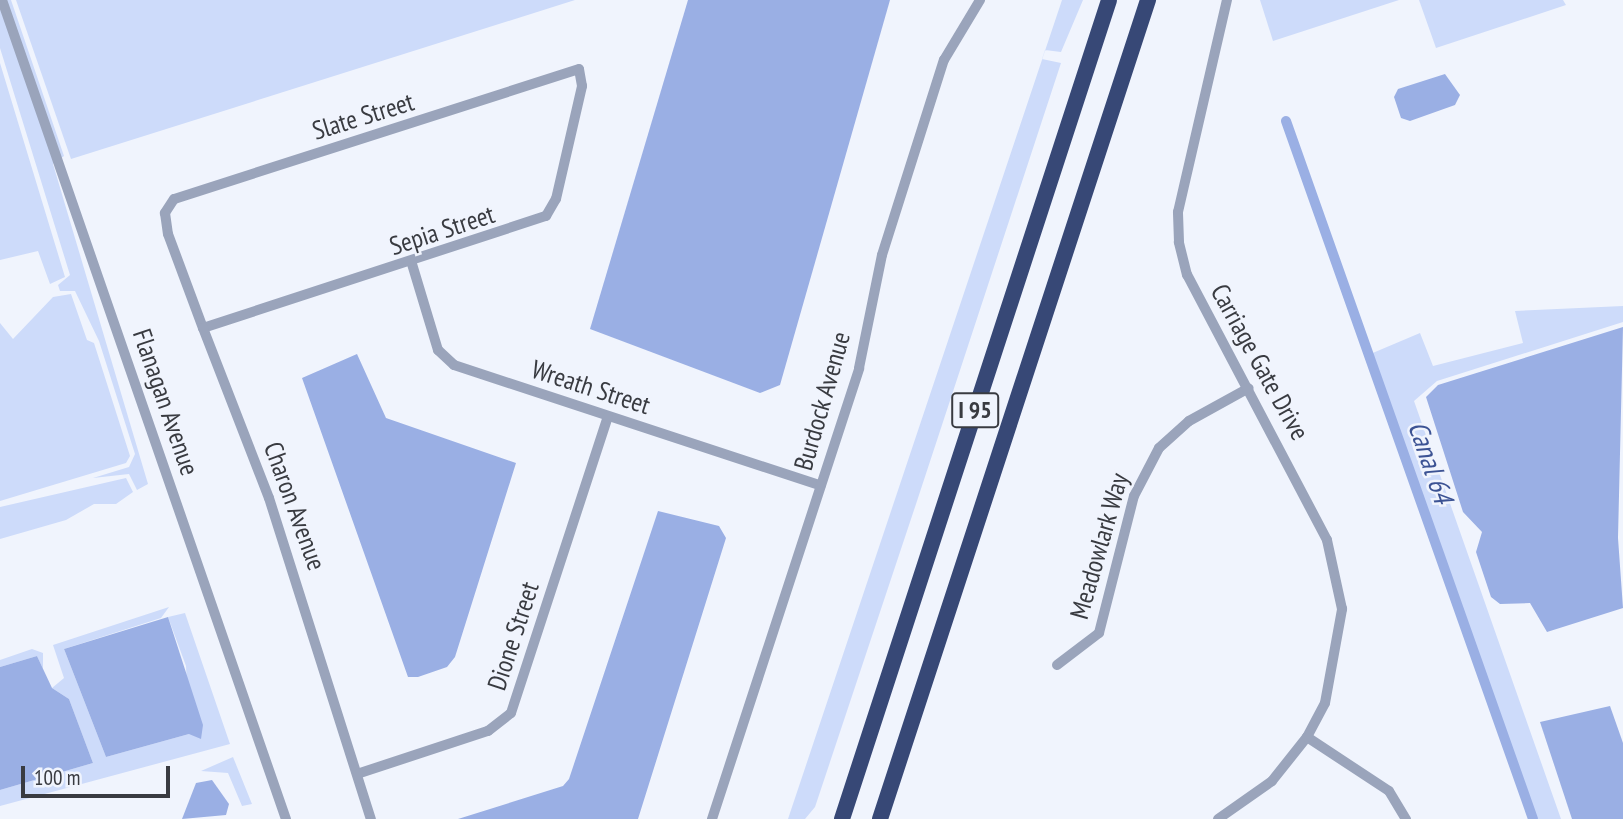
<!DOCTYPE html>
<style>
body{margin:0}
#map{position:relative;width:1623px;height:819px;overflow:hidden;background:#f0f4fd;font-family:"PT Sans Narrow",sans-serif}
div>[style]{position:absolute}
.green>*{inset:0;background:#cddbfa}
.water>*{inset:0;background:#9aafe4}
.canal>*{height:10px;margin:-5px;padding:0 5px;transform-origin:5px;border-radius:5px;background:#9aafe4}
.minor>*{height:10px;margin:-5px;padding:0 5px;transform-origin:5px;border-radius:5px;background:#9aa4bb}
.highway>*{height:16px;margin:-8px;padding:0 8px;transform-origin:8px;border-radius:8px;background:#374876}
span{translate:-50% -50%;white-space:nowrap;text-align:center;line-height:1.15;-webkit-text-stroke:5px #f0f4fd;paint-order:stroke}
.shield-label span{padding:2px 5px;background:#f0f4fd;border:2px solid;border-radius:5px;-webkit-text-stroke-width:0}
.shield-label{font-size:24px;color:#393b41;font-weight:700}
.street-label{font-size:26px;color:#393b41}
.water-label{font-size:28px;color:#3c5394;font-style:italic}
.scale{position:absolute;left:21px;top:766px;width:149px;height:32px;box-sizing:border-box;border:4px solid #393b41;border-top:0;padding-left:9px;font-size:21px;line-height:24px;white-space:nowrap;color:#393b41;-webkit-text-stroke:5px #f0f4fd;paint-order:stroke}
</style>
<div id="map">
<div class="green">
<i style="clip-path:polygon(0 0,11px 0,64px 156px,53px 164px,148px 484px,137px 490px,129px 474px,93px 478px,129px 467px,135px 454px,99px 341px,75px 291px,60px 291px,58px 285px,70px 275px,0 48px)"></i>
<i style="clip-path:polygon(16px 0,575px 0,71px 159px)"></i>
<i style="clip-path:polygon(1062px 0,1083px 0,1061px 52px,1045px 50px,1042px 59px,1061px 63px,917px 501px,815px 807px,805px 819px,788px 819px)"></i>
<i style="clip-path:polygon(1260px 0,1399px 0,1273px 41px)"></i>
<i style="clip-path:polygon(1419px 0,1563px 0,1566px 5px,1436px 48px)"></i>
<i style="clip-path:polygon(0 63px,65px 277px,50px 284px,38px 251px,0 260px)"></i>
<i style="clip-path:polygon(71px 294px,87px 340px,94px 343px,130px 456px,126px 463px,0 501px,0 323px,13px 339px,53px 297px)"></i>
<i style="clip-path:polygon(1623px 306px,1623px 322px,1437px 381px,1414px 401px,1561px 819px,1532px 819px,1368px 355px,1420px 333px,1433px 366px,1523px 343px,1515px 311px)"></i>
<i style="clip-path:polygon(126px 478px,133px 492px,116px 504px,94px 504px,66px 520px,0 539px,0 507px)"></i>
<i style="clip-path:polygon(169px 607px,161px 618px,64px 649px,106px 757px,189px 734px,186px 666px,168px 617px,185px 613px,230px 744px,0 806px,0 790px,93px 763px,69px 699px,52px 688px,64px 678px,53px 645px)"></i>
<i style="clip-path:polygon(32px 649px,43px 653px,43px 669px,37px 656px,0 667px,0 660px)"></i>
<i style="clip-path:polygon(233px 757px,252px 804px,242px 806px,228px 773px,201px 771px)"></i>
</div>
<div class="water">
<i style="clip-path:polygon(688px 0,890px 0,780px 385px,760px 393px,590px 329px)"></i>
<i style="clip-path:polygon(1445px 74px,1460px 95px,1455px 105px,1410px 121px,1401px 118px,1394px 97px,1398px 89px)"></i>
<i style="clip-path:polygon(1623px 327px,1618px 538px,1623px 608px,1547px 632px,1530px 603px,1500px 604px,1491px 597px,1476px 552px,1482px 532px,1463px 512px,1426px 397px,1438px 385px)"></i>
<i style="clip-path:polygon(357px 354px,386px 418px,516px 463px,455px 657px,447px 667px,418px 677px,408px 677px,302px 378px)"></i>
<i style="clip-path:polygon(658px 511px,719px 526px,726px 538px,638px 819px,458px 819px,563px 786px,569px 779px)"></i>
<i style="clip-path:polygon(168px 617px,203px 725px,201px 739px,189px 734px,106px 757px,64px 649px)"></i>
<i style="clip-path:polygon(37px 656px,52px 688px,69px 699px,93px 763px,0 790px,0 667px)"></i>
<i style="clip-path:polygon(1610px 706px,1623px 743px,1623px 819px,1572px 819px,1540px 722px)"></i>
<i style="clip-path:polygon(212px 780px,229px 804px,226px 815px,182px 819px,196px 783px)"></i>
</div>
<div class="canal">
<i style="left:1286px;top:121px;width:740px;rotate:70.51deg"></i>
</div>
<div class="minor">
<i style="left:2px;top:0;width:867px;rotate:70.88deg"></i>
<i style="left:412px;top:264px;width:90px;rotate:73.2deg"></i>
<i style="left:438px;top:350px;width:22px;rotate:43deg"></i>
<i style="left:454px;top:365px;width:386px;rotate:18.2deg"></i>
<i style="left:203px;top:328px;width:361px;rotate:-18.1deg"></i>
<i style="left:546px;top:216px;width:20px;rotate:-60deg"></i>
<i style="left:556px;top:199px;width:116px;rotate:-77deg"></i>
<i style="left:582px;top:86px;width:17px;rotate:-100deg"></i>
<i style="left:579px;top:69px;width:425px;rotate:162.2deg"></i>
<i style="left:174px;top:199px;width:17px;rotate:123deg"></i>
<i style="left:165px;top:213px;width:21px;rotate:82deg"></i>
<i style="left:168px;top:234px;width:100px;rotate:69.6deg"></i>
<i style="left:203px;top:328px;width:182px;rotate:68.8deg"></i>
<i style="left:269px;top:498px;width:337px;rotate:72.4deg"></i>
<i style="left:1057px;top:665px;width:53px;rotate:-37.3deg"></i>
<i style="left:1099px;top:633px;width:141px;rotate:-75.7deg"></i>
<i style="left:1134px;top:496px;width:54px;rotate:-62.5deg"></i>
<i style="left:1159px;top:448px;width:40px;rotate:-42deg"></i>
<i style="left:1189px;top:421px;width:68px;rotate:-28.8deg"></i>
<i style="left:1307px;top:737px;width:98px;rotate:33.4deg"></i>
<i style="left:1389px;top:791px;width:33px;rotate:59deg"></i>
<i style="left:360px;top:773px;width:135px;rotate:-18.2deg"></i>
<i style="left:488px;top:731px;width:29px;rotate:-38deg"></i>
<i style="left:511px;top:713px;width:311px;rotate:-71.9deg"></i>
<i style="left:712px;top:819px;width:474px;rotate:-71.9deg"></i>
<i style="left:859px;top:368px;width:115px;rotate:-78.5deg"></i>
<i style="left:882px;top:255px;width:205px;rotate:-72.4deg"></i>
<i style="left:944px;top:60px;width:70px;rotate:-59deg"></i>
<i style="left:1218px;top:819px;width:66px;rotate:-35.1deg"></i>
<i style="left:1272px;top:781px;width:56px;rotate:-51.5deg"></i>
<i style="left:1307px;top:737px;width:38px;rotate:-62deg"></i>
<i style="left:1325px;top:703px;width:96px;rotate:-79.7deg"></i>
<i style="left:1342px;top:609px;width:71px;rotate:-102.3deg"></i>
<i style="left:1327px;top:540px;width:300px;rotate:-117.8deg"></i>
<i style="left:1187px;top:275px;width:34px;rotate:-104deg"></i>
<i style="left:1179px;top:242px;width:30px;rotate:-92deg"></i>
<i style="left:1178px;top:212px;width:218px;rotate:-77deg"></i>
</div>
<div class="highway">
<i style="left:842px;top:819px;width:861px;rotate:-71.94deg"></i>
<i style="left:880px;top:819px;width:862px;rotate:-71.88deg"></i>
</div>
<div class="shield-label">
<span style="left:975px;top:410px">I 95</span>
</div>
<div class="street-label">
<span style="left:363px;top:116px;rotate:-17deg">Slate Street</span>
<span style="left:442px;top:230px;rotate:-18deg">Sepia Street</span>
<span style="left:1260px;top:362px;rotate:61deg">Carriage Gate Drive</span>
<span style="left:591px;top:387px;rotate:18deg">Wreath Street</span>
<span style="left:822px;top:401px;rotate:-74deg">Burdock Avenue</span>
<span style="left:166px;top:402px;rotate:71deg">Flanagan Avenue</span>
<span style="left:295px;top:506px;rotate:70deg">Charon Avenue</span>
<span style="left:1099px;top:546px;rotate:-74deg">Meadowlark Way</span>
<span style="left:513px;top:636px;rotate:-72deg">Dione Street</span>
</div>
<div class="water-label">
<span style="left:1431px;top:462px;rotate:71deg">Canal 64</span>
</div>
<div class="scale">100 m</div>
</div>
